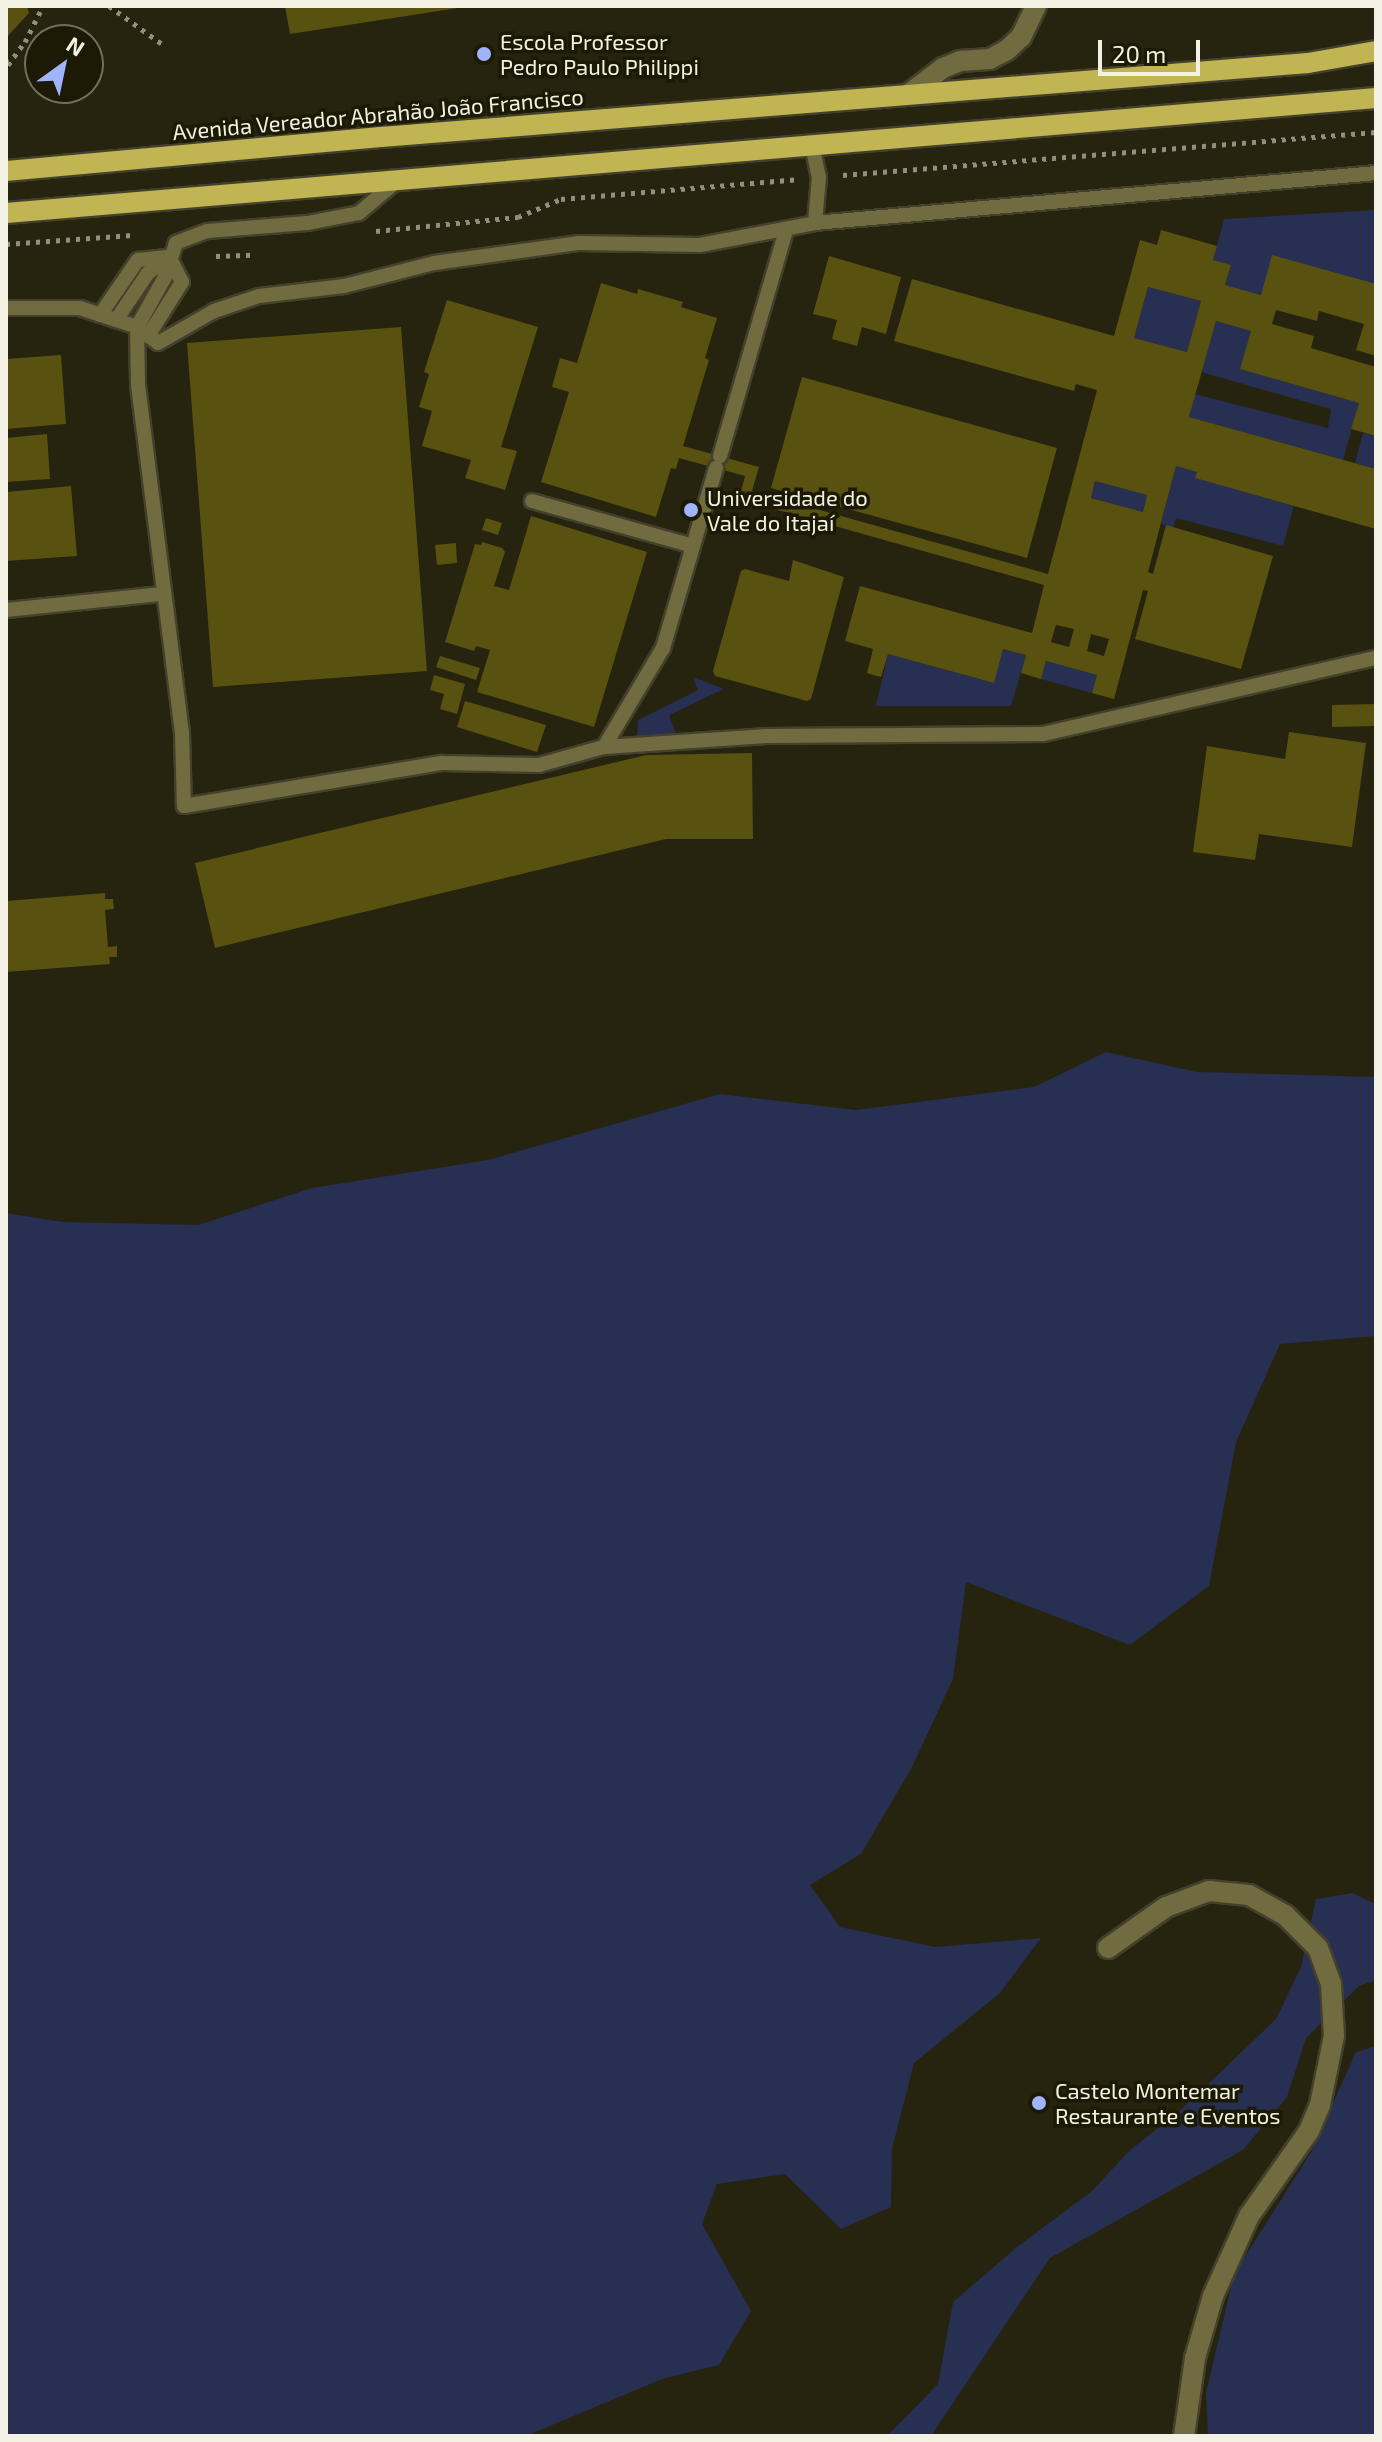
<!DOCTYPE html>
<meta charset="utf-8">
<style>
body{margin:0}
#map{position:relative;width:1382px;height:2442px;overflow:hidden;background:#26230e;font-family:"Exo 2",sans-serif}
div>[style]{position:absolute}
.green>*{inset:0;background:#272f53}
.building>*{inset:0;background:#595110}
.path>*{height:5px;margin-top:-2.5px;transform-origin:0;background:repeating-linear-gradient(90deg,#918f7e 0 4px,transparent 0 10px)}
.roads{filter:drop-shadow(2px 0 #43402c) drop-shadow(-2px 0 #43402c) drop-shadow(0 2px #43402c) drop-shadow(0 -2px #43402c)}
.service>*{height:14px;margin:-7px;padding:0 7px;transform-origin:7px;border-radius:7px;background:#716c3f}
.minor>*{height:20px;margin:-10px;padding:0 10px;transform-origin:10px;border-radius:10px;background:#716c3f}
.primary>*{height:20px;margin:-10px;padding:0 10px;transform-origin:10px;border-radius:10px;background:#c0b552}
.dots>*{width:22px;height:22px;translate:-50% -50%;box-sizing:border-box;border:4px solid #1c1a05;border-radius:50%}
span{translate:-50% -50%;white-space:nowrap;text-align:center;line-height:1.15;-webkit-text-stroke:7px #1c1a05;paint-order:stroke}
.poi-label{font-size:22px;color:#f2f1e4}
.left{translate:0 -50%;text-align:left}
.street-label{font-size:22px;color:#f2f1e4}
.frame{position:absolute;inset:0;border:8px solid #f2f1e4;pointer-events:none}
.north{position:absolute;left:24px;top:24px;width:80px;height:80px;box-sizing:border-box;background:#1c1a05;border:2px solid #72705e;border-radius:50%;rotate:33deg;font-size:22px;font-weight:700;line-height:32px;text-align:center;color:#f2f1e4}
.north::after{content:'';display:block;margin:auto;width:28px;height:36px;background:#a0b3fd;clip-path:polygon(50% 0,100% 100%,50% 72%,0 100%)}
.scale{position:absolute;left:1098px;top:40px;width:102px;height:36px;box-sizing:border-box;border:4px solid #f2f1e4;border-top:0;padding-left:10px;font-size:24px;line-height:28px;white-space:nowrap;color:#f2f1e4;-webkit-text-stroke:6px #1c1a05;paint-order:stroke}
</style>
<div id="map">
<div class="green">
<i style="clip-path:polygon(1376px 210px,1376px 284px,1261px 295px,1225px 285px,1231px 266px,1213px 260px,1224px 219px)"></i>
<i style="clip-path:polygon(1148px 287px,1201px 301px,1187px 352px,1134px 338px)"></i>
<i style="clip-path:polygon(1216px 321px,1251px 331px,1241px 369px,1359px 403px,1343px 460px,1189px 417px,1195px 394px,1328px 428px,1331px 409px,1201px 372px)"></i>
<i style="clip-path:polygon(1363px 433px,1376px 436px,1376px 469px,1355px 463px)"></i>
<i style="clip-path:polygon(1176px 466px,1197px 472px,1196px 478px,1294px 506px,1283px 546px,1176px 518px,1173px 528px,1161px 524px)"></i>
<i style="clip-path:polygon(1095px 481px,1147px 495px,1143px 512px,1091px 498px)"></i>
<i style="clip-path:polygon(1003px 649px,1026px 655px,1011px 706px,876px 706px,888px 654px,993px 683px)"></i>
<i style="clip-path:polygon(1046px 661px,1097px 675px,1092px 693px,1041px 679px)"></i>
<i style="clip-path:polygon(693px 677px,724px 689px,669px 715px,677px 736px,637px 737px,638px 720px,698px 690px)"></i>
<i style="clip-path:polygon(1106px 1052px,1197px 1072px,1376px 1077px,1376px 1336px,1280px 1344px,1236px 1442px,1209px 1586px,1130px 1645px,966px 1582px,953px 1679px,911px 1769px,861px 1854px,810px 1885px,840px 1927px,935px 1947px,1041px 1938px,1000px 1993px,914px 2063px,892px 2149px,891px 2207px,841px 2229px,785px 2174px,717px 2184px,702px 2224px,751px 2311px,719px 2365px,662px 2379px,526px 2436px,6px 2436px,6px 1213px,63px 1222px,198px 1225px,312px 1188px,488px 1160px,720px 1094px,856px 1110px,1034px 1087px)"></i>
<i style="clip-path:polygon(1352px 1893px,1376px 1904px,1376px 1980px,1359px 1986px,1306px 2038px,1287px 2097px,1243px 2150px,1050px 2258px,931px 2436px,887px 2436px,938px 2384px,953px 2302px,1017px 2247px,1092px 2191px,1129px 2151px,1183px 2108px,1276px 2019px,1301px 1967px,1316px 1899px)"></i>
<i style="clip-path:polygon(1376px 2046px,1376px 2436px,1208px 2436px,1206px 2393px,1234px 2274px,1311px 2152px,1356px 2052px)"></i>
</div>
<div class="building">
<i style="clip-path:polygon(6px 6px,27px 6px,29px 13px,6px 38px)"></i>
<i style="clip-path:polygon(285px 6px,458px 6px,458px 8px,290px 34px)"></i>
<i style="clip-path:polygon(evenodd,1161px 230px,1217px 246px,1213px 260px,1231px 265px,1225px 285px,1261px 295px,1272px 255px,1376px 284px,1376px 356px,1356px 350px,1364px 324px,1319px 311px,1317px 321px,1276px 310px,1272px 324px,1314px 336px,1311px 348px,1376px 367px,1376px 436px,1351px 429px,1359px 403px,1240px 369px,1251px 331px,1216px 321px,1189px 417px,1376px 469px,1376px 529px,1195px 478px,1197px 472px,1176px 466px,1148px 572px,1153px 574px,1166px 525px,1273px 556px,1241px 669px,1135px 639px,1148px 591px,1143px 590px,1114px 699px,1092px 693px,1097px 675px,1046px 661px,1041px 679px,1021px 673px,1026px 655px,1003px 649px,994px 683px,888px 654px,881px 677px,873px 675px,867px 673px,873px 649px,845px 641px,860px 586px,1032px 633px,1044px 585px,739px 499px,745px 476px,679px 458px,676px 469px,671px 468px,656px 517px,541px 482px,569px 392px,552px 387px,560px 358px,577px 363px,601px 283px,637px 294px,638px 289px,683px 302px,681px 307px,717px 318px,705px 358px,709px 360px,683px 446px,759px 467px,752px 491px,1048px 574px,1097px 390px,1076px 384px,1074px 391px,894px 341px,912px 279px,1114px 336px,1140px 240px,1157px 245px,1161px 230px,1148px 287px,1201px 301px,1187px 352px,1134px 338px,1148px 287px,1161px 230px,1095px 481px,1147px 495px,1143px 512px,1091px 498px,1095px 481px,1161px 230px,1056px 625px,1074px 629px,1069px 647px,1051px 642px,1056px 625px,1161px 230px,1091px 634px,1109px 639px,1104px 656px,1087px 651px,1091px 634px)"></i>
<i style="clip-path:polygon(829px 256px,901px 277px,886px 334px,862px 327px,857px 346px,832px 339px,837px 320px,813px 314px)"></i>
<i style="clip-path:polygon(447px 300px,538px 327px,501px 447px,517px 451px,505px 490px,465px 478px,471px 460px,422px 446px,432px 411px,419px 407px,429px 374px,424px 372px)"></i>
<i style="clip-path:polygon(401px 327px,427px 671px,213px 687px,187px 343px)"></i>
<i style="clip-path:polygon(61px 355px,66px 424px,6px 429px,6px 359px)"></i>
<i style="clip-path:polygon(802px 377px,1057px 448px,1027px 558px,771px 488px)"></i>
<i style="clip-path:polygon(47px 434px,50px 479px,6px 482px,6px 438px)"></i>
<i style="clip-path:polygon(71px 486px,77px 556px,6px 561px,6px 492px)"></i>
<i style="clip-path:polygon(531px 516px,647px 552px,594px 727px,477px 692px,490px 650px,476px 646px,474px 651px,445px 642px,475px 544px,481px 545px,482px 542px,502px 548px,505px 552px,494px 586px,509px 590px)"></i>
<i style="clip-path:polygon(486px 518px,502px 523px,498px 535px,482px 530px)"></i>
<i style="clip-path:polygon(456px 543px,457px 563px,437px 565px,435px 545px)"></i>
<i style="clip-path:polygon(793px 560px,844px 577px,811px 699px,807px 701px,715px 676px,713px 671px,741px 571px,745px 569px,789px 581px)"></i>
<i style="clip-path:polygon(440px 656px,480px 668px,476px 680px,436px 667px)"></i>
<i style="clip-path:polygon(434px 675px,465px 684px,457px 714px,440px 709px,444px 694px,430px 690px)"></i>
<i style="clip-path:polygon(465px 701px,546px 725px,537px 752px,457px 727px)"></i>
<i style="clip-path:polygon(1376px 704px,1376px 726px,1332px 727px,1332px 705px)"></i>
<i style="clip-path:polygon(1289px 732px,1366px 743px,1352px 847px,1259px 834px,1255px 860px,1193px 852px,1207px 746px,1285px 759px)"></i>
<i style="clip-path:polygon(752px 753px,753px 839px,666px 839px,215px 948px,195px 863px,646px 755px)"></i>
<i style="clip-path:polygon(105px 893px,105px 899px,113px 899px,114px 909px,105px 910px,108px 947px,117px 946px,117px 957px,109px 957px,110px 964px,6px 972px,6px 901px)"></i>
</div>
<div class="path">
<i style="left:109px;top:6px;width:65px;rotate:35.6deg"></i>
<i style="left:6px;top:60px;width:5px;rotate:68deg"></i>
<i style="left:8px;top:65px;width:29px;rotate:-54deg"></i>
<i style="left:25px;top:42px;width:40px;rotate:-63.4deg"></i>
<i style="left:843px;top:175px;width:535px;rotate:-4.61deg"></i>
<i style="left:376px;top:231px;width:143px;rotate:-5.6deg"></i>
<i style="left:518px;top:217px;width:47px;rotate:-22.7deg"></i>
<i style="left:561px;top:199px;width:237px;rotate:-4.8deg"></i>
<i style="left:6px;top:244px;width:127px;rotate:-4.1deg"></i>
<i style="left:216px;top:256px;width:37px;rotate:-2deg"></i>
</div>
<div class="roads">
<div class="service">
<i style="left:812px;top:145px;width:33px;rotate:78deg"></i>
<i style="left:819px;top:177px;width:46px;rotate:95deg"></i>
<i style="left:397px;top:181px;width:50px;rotate:139.9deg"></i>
<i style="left:359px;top:213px;width:53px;rotate:169.1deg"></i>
<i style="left:307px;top:223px;width:100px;rotate:175.4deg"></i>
<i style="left:207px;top:231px;width:33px;rotate:159deg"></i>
<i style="left:176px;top:243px;width:36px;rotate:108deg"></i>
<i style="left:165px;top:277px;width:57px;rotate:119.2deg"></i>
<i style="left:137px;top:327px;width:58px;rotate:89deg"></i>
<i style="left:138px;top:385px;width:350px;rotate:82.8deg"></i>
<i style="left:182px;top:732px;width:74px;rotate:88.5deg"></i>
<i style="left:184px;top:806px;width:262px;rotate:-9.5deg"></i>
<i style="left:442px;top:763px;width:97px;rotate:1.2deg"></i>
<i style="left:539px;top:765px;width:67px;rotate:-15.5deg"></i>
<i style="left:604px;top:747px;width:163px;rotate:-3.9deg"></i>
<i style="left:767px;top:736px;width:276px;rotate:-0.4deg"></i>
<i style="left:1043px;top:734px;width:342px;rotate:-12.9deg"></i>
<i style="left:6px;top:308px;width:74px"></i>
<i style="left:80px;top:308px;width:60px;rotate:18.4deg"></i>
<i style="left:137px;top:327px;width:26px;rotate:37deg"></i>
<i style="left:158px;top:343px;width:64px;rotate:-29.7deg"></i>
<i style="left:214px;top:311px;width:47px;rotate:-18.4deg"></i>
<i style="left:259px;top:296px;width:86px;rotate:-6.7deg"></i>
<i style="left:344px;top:286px;width:93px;rotate:-14.3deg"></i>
<i style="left:434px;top:263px;width:145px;rotate:-7.9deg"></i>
<i style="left:578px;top:243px;width:122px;rotate:0.9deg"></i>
<i style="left:700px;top:245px;width:117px;rotate:-10.8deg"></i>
<i style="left:815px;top:223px;width:563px;rotate:-5.09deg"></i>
<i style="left:100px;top:315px;width:67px;rotate:-55.4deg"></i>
<i style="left:138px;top:260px;width:31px;rotate:-6deg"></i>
<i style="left:116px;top:320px;width:57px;rotate:-55.8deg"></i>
<i style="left:148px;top:273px;width:26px;rotate:-37deg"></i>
<i style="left:148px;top:336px;width:64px;rotate:-57.8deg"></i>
<i style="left:182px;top:282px;width:28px;rotate:-117deg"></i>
<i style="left:720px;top:456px;width:235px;rotate:-73.7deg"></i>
<i style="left:532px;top:501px;width:167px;rotate:15.6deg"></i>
<i style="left:6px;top:610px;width:157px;rotate:-5.9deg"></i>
<i style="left:604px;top:747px;width:115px;rotate:-59.2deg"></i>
<i style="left:663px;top:648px;width:188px;rotate:-73.6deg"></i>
</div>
<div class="minor">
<i style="left:909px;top:94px;width:43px;rotate:-37.4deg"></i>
<i style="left:943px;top:68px;width:18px;rotate:-22deg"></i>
<i style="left:960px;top:61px;width:30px;rotate:-4deg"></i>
<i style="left:990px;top:59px;width:19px;rotate:-28deg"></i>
<i style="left:1007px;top:50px;width:19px;rotate:-43deg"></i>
<i style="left:1021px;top:37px;width:34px;rotate:-64deg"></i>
<i style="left:1108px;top:1948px;width:71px;rotate:-35.3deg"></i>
<i style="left:1166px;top:1907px;width:46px;rotate:-20.4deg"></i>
<i style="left:1209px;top:1891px;width:40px;rotate:5.7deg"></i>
<i style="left:1249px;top:1895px;width:41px;rotate:29.1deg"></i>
<i style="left:1285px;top:1915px;width:47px;rotate:45deg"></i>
<i style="left:1318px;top:1948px;width:38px;rotate:70deg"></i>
<i style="left:1331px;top:1984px;width:52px;rotate:86.7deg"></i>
<i style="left:1334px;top:2036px;width:70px;rotate:101.5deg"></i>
<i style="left:1320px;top:2105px;width:28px;rotate:113deg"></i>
<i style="left:1309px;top:2131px;width:104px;rotate:125.2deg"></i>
<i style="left:1249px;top:2216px;width:88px;rotate:114.2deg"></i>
<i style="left:1213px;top:2296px;width:65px;rotate:106.2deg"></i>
<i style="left:1195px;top:2358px;width:79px;rotate:98deg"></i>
</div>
<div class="primary">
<i style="left:6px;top:171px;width:377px;rotate:-5.2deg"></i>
<i style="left:381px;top:137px;width:930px;rotate:-4.56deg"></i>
<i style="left:1308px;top:63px;width:69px;rotate:-10deg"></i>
<i style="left:6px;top:213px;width:1375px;rotate:-4.8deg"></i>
</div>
</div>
<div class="dots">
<i style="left:484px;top:54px;background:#a0b3fd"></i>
<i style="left:691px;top:510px;background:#a0b3fd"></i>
<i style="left:1039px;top:2103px;background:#a0b3fd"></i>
</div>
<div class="poi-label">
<span class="left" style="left:500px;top:54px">Escola Professor<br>Pedro Paulo Philippi</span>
<span class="left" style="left:707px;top:510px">Universidade do<br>Vale do Itajaí</span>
<span class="left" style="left:1055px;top:2103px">Castelo Montemar<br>Restaurante e Eventos</span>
</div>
<div class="street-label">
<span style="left:378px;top:114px;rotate:-5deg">Avenida Vereador Abrahão João Francisco</span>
</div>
<div class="frame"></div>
<div class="north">N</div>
<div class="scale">20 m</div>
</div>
